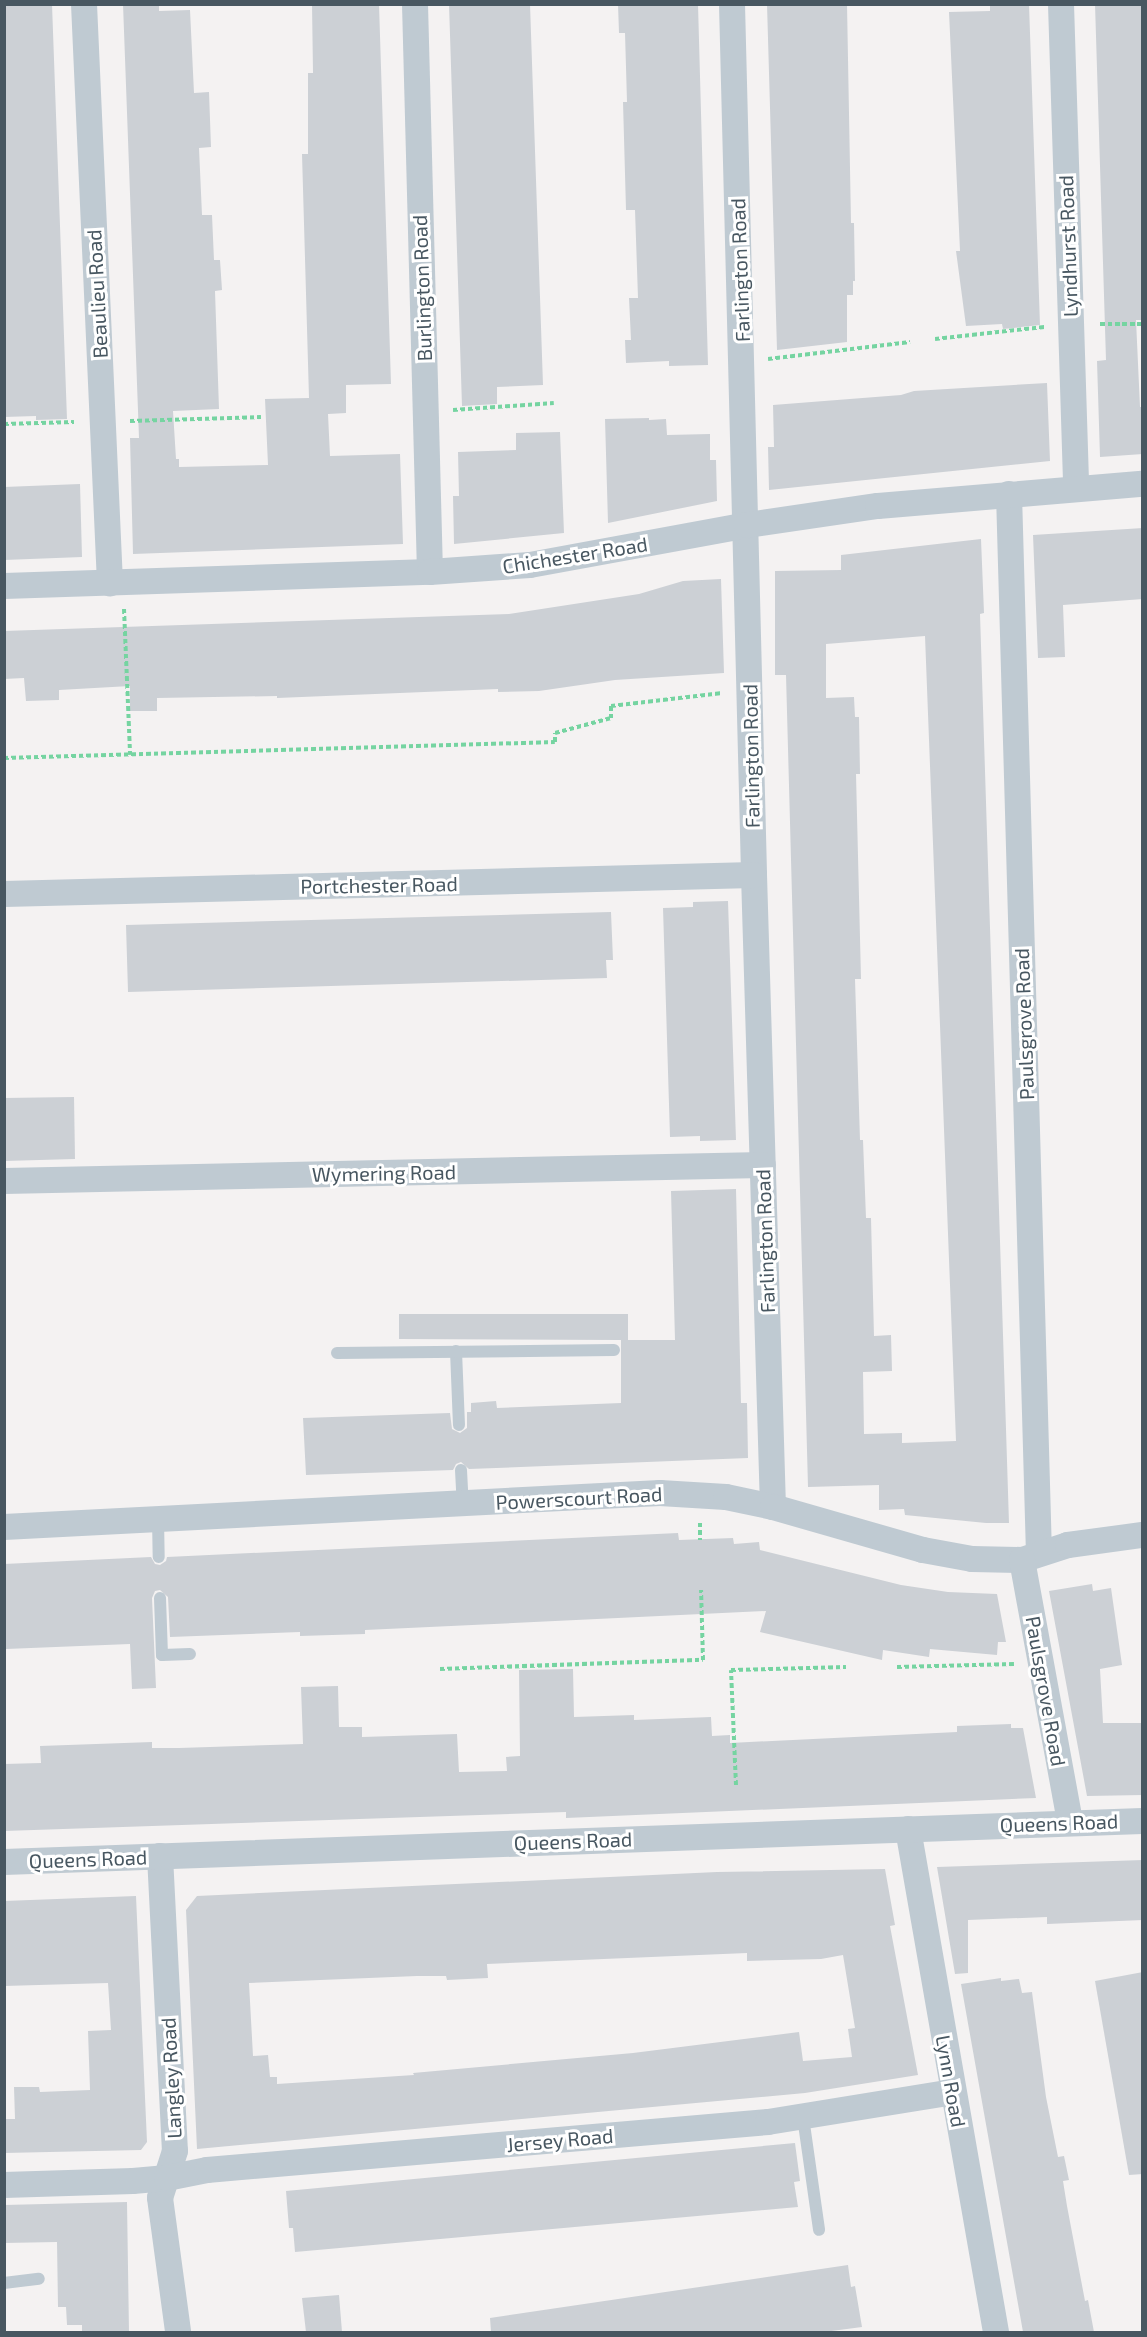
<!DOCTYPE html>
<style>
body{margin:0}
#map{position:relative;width:1147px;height:2337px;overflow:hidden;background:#f4f2f2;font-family:"Exo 2",sans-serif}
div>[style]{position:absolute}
.building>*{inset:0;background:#ccd0d5}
.path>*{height:4px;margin-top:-2px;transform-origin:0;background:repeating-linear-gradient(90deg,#75d4a1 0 4.5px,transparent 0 7.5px)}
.lane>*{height:12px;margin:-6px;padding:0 6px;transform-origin:6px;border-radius:6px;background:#bfcad2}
.street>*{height:26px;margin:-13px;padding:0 13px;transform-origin:13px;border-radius:13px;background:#bfcad2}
span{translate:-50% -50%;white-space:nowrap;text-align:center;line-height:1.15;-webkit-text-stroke:6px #fff;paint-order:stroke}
.street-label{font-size:20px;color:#485761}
.frame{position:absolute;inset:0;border:6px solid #485761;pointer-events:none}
</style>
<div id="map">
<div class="building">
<i style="clip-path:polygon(4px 4px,52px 4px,67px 419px,36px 420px,36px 416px,4px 417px)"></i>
<i style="clip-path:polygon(123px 4px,159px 4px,159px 11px,190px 10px,194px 93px,209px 92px,211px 147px,199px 148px,202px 215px,212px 215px,214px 260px,220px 260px,222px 290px,215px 291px,219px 409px,173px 411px,176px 459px,179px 459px,179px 467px,268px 465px,265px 399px,309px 398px,302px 154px,308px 154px,308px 73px,313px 73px,312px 4px,379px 4px,391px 384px,346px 385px,346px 413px,328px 414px,330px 456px,400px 454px,403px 544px,133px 554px,130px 438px,139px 438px)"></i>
<i style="clip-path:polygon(449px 4px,530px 4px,543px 385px,497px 387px,497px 404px,462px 406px)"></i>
<i style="clip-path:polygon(618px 4px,698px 4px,708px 365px,669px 366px,669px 361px,626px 363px,625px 340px,631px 340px,629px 298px,638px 298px,635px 210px,626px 210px,623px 102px,627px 102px,625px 33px,619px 33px)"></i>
<i style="clip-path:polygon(767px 4px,847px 4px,851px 223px,854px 223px,855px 281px,853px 281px,853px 295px,847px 295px,847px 342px,777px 350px)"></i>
<i style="clip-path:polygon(990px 4px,1029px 4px,1040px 325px,1003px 329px,1002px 324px,966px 326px,956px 251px,960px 251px,949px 12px,990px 11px)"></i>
<i style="clip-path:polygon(1095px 4px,1143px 4px,1143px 320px,1136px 320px,1140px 407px,1143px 407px,1143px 454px,1100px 457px,1097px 361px,1106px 360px)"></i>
<i style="clip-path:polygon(1047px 383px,1050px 461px,769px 490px,768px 447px,774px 447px,773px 405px,901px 395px,914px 391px)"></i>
<i style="clip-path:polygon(649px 418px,649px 420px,666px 419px,667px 435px,710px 434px,710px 460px,716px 460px,717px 501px,608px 523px,605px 419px)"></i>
<i style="clip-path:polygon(560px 432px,564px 533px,454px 544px,453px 496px,459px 496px,458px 452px,516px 450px,516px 433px)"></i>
<i style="clip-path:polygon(80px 484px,82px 557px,4px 560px,4px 487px)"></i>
<i style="clip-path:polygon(1143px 528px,1143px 599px,1063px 605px,1065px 657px,1038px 658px,1033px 535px)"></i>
<i style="clip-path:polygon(evenodd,981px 539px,984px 613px,980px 614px,1009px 1523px,986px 1523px,905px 1515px,904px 1509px,879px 1510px,879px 1485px,808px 1487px,786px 675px,775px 675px,775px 571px,841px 570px,841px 555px,981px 539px,925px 636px,956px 1441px,902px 1443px,902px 1433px,864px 1434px,863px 1372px,892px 1371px,891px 1335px,874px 1336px,871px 1218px,866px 1218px,863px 1140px,860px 1140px,855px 979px,861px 979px,856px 774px,860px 774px,859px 717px,855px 717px,854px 697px,826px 698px,826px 644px,925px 636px)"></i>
<i style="clip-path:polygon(721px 579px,724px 673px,615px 680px,539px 691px,498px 692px,498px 689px,277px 698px,277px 696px,157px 698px,157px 711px,130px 711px,130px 686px,59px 690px,59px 700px,26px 701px,24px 678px,4px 679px,4px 631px,509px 614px,639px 594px,683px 581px)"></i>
<i style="clip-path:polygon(728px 901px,736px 1140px,700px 1141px,700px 1136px,670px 1137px,663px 908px,693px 907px,693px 902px)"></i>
<i style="clip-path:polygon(611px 912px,613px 960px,606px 960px,607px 978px,128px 992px,126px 925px)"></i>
<i style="clip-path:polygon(74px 1097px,75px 1159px,4px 1161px,4px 1098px)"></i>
<i style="clip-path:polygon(736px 1189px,741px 1403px,747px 1403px,748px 1458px,469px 1469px,461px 1462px,456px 1464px,453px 1470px,306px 1475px,303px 1418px,450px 1413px,452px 1429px,460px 1433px,467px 1428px,467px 1412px,471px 1412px,471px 1403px,496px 1401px,497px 1408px,621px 1403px,621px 1340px,399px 1339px,399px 1314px,628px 1314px,628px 1340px,675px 1340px,671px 1191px)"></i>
<i style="clip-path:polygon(678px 1533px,679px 1540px,733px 1538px,734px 1544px,759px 1542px,760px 1550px,901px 1585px,948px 1592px,997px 1594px,1006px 1642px,998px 1642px,997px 1655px,930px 1649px,929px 1657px,883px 1650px,882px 1660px,760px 1632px,766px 1611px,365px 1630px,365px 1634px,300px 1636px,300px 1632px,170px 1637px,168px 1597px,160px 1590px,155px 1591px,152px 1598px,156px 1688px,132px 1689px,130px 1644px,6px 1649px,4px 1564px,151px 1557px,155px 1564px,160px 1565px,166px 1561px,167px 1557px)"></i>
<i style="clip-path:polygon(1092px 1584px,1093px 1591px,1111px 1588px,1122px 1665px,1100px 1669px,1103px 1723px,1143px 1723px,1143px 1795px,1087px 1796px,1049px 1591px)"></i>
<i style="clip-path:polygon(573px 1669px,574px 1717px,634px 1715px,634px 1720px,711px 1717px,712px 1736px,730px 1735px,730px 1743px,957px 1732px,957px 1726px,1011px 1724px,1011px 1728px,1023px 1728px,1036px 1798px,566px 1818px,566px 1812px,4px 1831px,4px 1764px,41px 1763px,40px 1746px,152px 1742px,152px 1748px,179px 1748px,303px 1744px,301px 1687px,338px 1686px,339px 1727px,362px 1727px,362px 1737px,457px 1734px,459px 1772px,507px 1771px,506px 1757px,520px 1756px,519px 1670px)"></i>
<i style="clip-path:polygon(1143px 1860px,1143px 1920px,1047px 1924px,1047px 1917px,968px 1920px,968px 1973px,955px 1974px,937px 1867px)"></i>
<i style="clip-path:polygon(evenodd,885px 1869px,895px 1925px,890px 1926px,918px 2075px,805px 2093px,197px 2149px,186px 1910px,197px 1896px,717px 1872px,885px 1869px,747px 1953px,747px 1961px,821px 1959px,843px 1955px,855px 2028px,848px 2029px,852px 2057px,803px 2061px,799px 2032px,633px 2053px,413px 2073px,414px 2075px,277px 2084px,277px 2077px,270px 2077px,268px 2055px,253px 2056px,249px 1983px,417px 1976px,446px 1976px,447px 1980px,488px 1978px,487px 1964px,747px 1953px)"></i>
<i style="clip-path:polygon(136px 1896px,147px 2142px,141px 2150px,4px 2153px,4px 2119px,15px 2119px,14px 2087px,39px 2087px,40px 2092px,90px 2090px,88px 2031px,111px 2030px,108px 1983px,4px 1986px,4px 1901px)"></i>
<i style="clip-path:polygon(1143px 1972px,1143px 2174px,1129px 2175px,1095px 1981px)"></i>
<i style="clip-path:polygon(1001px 1978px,1001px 1981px,1019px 1979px,1022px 1993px,1032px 1992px,1046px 2097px,1058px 2157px,1064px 2156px,1069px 2180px,1063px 2181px,1067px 2206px,1085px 2301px,1088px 2300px,1094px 2332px,1023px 2332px,961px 1984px)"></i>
<i style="clip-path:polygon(795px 2143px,800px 2181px,794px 2182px,798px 2207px,295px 2252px,293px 2228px,289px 2228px,286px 2191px)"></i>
<i style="clip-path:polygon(127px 2202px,129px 2332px,82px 2332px,82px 2325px,67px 2325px,66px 2307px,58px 2307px,57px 2242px,4px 2243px,4px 2205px)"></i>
<i style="clip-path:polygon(848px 2265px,851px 2287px,855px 2286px,862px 2327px,824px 2332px,491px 2332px,490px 2318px)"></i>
<i style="clip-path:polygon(339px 2295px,342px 2332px,306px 2332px,302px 2298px)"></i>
</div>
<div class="path">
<i style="left:1100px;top:324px;width:42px"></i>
<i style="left:935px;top:339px;width:110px;rotate:-6.3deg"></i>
<i style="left:768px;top:359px;width:143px;rotate:-6.8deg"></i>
<i style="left:453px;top:410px;width:101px;rotate:-4deg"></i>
<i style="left:130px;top:421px;width:131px;rotate:-1.7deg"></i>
<i style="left:4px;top:424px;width:70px;rotate:-1.6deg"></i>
<i style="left:124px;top:609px;width:146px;rotate:87.6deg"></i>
<i style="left:4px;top:758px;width:551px;rotate:-1.66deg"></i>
<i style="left:555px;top:742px;width:9px;rotate:-90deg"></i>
<i style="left:555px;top:733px;width:58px;rotate:-15deg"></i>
<i style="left:611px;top:718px;width:12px;rotate:-90deg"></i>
<i style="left:611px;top:706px;width:112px;rotate:-6.7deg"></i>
<i style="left:700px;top:1523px;width:17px;rotate:90deg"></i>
<i style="left:897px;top:1667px;width:117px;rotate:-1.5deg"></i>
<i style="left:440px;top:1669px;width:263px;rotate:-2deg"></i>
<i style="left:703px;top:1660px;width:70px;rotate:-91.6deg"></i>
<i style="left:736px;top:1785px;width:115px;rotate:-92.5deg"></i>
<i style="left:731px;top:1670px;width:115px;rotate:-1.5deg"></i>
</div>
<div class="lane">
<i style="left:456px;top:1351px;width:74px;rotate:87.7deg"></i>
<i style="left:337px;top:1353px;width:277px;rotate:-0.6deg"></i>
<i style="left:461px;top:1470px;width:33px;rotate:87deg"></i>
<i style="left:158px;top:1518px;width:39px;rotate:89deg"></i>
<i style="left:160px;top:1598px;width:57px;rotate:88deg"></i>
<i style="left:162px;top:1655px;width:28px;rotate:-2deg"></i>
<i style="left:803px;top:2117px;width:114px;rotate:81.9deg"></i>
<i style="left:4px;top:2283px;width:35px;rotate:-7deg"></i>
</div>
<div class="street">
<i style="left:84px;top:4px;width:580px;rotate:87.43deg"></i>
<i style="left:415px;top:4px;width:568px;rotate:88.49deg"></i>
<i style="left:732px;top:4px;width:871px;rotate:88.55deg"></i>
<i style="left:754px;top:875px;width:632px;rotate:88.28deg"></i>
<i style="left:1061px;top:4px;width:484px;rotate:88.2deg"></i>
<i style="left:1009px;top:494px;width:1060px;rotate:88.38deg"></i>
<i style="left:4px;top:586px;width:426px;rotate:-1.9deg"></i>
<i style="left:430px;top:572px;width:100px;rotate:-4deg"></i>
<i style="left:530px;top:565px;width:221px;rotate:-10.4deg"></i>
<i style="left:747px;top:525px;width:132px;rotate:-8.3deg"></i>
<i style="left:878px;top:506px;width:265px;rotate:-4.8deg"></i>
<i style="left:4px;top:894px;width:750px;rotate:-1.45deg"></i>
<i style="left:4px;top:1181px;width:759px;rotate:-1.21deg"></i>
<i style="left:4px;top:1527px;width:657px;rotate:-2.97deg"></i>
<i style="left:660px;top:1493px;width:66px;rotate:3.5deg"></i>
<i style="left:726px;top:1497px;width:48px;rotate:12deg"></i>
<i style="left:773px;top:1507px;width:156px;rotate:16deg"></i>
<i style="left:923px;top:1550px;width:50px;rotate:10.4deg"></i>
<i style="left:972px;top:1559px;width:50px;rotate:1.1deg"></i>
<i style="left:1022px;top:1560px;width:48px;rotate:-18.1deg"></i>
<i style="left:1068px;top:1545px;width:75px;rotate:-7.7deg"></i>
<i style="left:1022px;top:1560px;width:266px;rotate:79.6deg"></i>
<i style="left:908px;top:1829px;width:511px;rotate:80.08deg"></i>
<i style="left:160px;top:1856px;width:295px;rotate:87.1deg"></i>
<i style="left:175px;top:2151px;width:49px;rotate:107.7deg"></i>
<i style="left:160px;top:2198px;width:135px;rotate:82.3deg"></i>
<i style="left:4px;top:1862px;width:1139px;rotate:-2.06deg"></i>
<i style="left:4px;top:2185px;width:129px;rotate:-1.8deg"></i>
<i style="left:133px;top:2181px;width:34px;rotate:-5deg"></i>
<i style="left:167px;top:2178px;width:41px;rotate:-11.3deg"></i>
<i style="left:207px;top:2170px;width:563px;rotate:-4.89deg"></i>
<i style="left:768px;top:2122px;width:187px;rotate:-9.2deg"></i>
</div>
<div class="street-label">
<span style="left:1068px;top:246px;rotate:-92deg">Lyndhurst Road</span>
<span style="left:740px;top:270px;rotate:-92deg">Farlington Road</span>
<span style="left:422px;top:288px;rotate:-92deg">Burlington Road</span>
<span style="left:97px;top:294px;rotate:-93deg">Beaulieu Road</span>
<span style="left:575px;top:555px;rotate:-9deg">Chichester Road</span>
<span style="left:751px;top:756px;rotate:-91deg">Farlington Road</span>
<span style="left:379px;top:885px;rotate:-1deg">Portchester Road</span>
<span style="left:1024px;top:1024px;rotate:-92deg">Paulsgrove Road</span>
<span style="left:384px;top:1173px;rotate:-1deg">Wymering Road</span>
<span style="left:765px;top:1241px;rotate:-92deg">Farlington Road</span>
<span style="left:579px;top:1498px;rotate:-3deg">Powerscourt Road</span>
<span style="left:1046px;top:1691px;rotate:80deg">Paulsgrove Road</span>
<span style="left:1059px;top:1823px;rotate:-2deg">Queens Road</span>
<span style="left:573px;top:1841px;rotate:-2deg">Queens Road</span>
<span style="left:88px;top:1859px;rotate:-2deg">Queens Road</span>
<span style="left:171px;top:2078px;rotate:-93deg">Langley Road</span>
<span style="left:951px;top:2081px;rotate:80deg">Lynn Road</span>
<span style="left:560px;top:2140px;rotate:-5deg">Jersey Road</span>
</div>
<div class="frame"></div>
</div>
